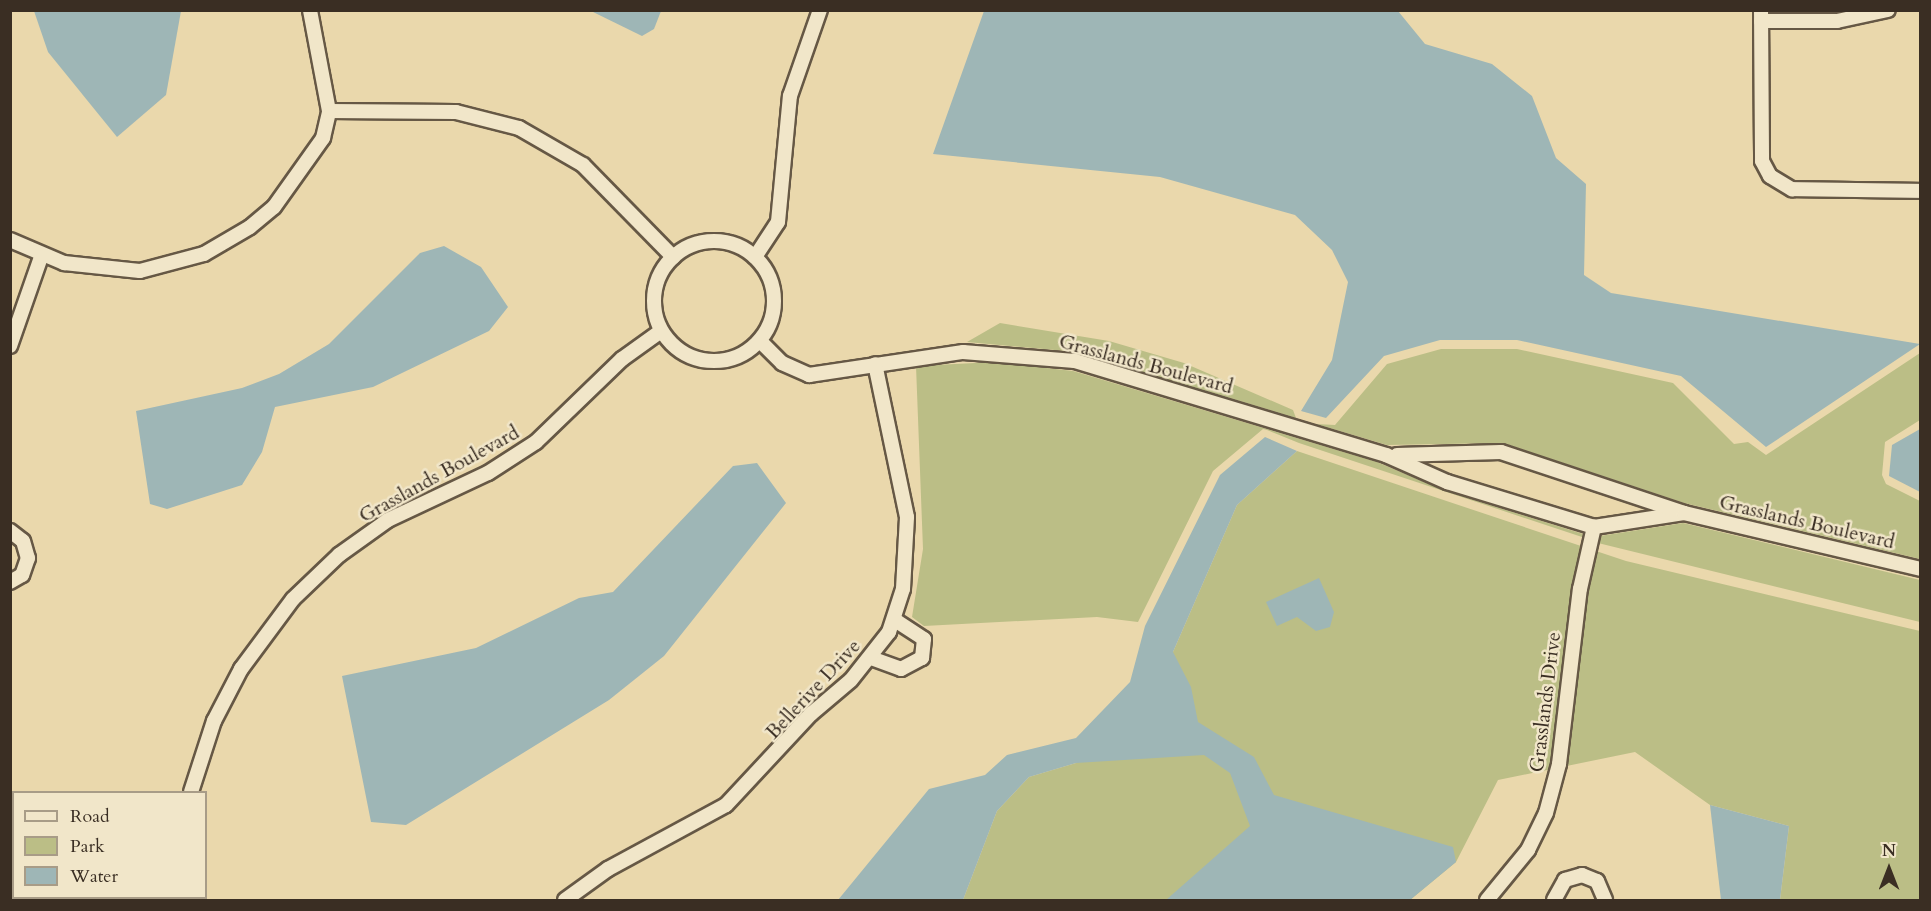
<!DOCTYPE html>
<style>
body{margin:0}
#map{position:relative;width:1931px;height:911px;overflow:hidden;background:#ead8ac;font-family:Cardo,serif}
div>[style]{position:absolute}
.green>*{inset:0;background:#bbbe86}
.water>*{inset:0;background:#9eb6b6}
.roads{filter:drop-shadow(2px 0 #665845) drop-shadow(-2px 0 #665845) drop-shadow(0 2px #665845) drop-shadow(0 -2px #665845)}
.street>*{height:14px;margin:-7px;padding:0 7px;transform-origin:7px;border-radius:7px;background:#f1e6c9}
.street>.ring{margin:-7px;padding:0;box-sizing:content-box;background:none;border:14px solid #f1e6c9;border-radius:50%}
span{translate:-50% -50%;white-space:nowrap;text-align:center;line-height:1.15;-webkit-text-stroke:5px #f1e6c9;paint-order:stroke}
.street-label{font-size:20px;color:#3a2e23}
.frame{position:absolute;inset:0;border:12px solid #3a2e23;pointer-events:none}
.legend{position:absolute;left:12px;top:791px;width:195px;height:108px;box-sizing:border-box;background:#f1e6c9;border:2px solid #a89c87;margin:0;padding:8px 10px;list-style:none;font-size:18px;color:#3a2e23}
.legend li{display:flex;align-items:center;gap:12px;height:30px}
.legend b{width:30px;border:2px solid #a89c87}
.north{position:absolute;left:1859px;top:839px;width:60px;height:60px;-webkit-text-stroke:4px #f1e6c9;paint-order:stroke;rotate:0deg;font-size:16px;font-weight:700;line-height:24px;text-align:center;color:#3a2e23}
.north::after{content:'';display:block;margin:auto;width:21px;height:27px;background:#3a2e23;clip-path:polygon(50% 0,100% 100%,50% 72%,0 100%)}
</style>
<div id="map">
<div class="green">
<i style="clip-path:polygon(1000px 323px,1109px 341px,1184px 363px,1293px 410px,1296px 418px,1077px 352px,967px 342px)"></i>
<i style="clip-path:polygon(1441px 349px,1517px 349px,1673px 383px,1734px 444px,1748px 442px,1766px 455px,1920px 353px,1920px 420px,1885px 442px,1882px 475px,1886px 484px,1920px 501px,1920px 559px,1684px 503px,1503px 443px,1387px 445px,1316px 424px,1335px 425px,1387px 364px)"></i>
<i style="clip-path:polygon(994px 362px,1073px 371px,1377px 462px,1445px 491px,1583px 534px,1582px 537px,1299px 443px,1267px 430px,1263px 429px,1213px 471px,1138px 622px,1097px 617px,924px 626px,912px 617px,923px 549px,916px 366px)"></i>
<i style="clip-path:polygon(1297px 451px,1626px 561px,1920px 631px,1920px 900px,1780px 900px,1789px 826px,1710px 805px,1635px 752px,1498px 780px,1456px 862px,1410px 900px,963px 900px,997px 811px,1029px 777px,1076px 763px,1173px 652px,1237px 505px)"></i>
<i style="clip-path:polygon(1683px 523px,1920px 580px,1920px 622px,1598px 543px,1600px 536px)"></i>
</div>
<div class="water">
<i style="clip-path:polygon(34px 11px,181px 11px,166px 95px,117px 137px,48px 52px)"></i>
<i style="clip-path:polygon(591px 11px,661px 11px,654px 29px,642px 36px)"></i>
<i style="clip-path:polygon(984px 11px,1398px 11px,1425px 44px,1492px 64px,1532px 96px,1556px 158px,1586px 184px,1584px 275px,1611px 293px,1920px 344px,1766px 447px,1681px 376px,1517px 340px,1440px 340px,1384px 356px,1326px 418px,1301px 411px,1332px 360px,1348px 282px,1332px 250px,1295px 215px,1160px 177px,933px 154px)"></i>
<i style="clip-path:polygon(444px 246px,481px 267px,508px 307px,489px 331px,373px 387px,275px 407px,262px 452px,242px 485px,167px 509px,150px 504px,136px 411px,242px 388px,279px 374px,329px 344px,420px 253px)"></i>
<i style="clip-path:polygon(1920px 429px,1920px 492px,1889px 476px,1892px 445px)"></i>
<i style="clip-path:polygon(1265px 437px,1297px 451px,1237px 505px,1173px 652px,1191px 687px,1198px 722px,1254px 757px,1274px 795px,1453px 847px,1456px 862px,1410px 900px,1166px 900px,1250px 826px,1230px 773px,1204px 755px,1076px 763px,1029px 777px,997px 811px,963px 900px,838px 900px,929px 789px,985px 775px,1007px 755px,1076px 738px,1130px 682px,1145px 626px,1220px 475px)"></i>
<i style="clip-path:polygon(757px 463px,786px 503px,664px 656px,609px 700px,406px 825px,371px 822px,342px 676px,476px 648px,579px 598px,613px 592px,733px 466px)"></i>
<i style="clip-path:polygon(1319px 578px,1334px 612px,1330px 627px,1316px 631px,1297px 617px,1277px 626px,1266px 602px)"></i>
<i style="clip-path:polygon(1710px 805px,1789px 826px,1780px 900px,1721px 900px)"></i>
</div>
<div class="roads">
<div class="street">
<i style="left:1761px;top:10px;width:151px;rotate:89.6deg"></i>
<i style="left:1762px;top:161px;width:17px;rotate:62deg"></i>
<i style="left:1770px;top:176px;width:26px;rotate:31deg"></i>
<i style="left:1792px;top:189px;width:128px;rotate:0.9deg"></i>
<i style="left:1761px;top:21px;width:76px"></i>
<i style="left:1837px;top:21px;width:52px;rotate:-12.2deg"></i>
<i style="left:329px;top:111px;width:127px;rotate:0.5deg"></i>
<i style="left:456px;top:112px;width:65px;rotate:14.3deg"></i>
<i style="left:519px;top:128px;width:74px;rotate:30deg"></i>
<i style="left:583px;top:165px;width:129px;rotate:45.6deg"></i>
<i style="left:10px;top:240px;width:59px;rotate:23.1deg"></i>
<i style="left:64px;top:263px;width:76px;rotate:6deg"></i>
<i style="left:140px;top:271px;width:66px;rotate:-14.9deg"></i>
<i style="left:204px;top:254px;width:53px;rotate:-30.4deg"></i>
<i style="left:250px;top:227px;width:31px;rotate:-40deg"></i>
<i style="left:274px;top:207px;width:85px;rotate:-54.6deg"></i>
<i style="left:323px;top:138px;width:28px;rotate:-77deg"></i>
<i style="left:329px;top:111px;width:103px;rotate:-100.7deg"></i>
<i class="ring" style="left:654px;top:241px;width:106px;height:106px"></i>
<i style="left:755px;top:257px;width:42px;rotate:-56.7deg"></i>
<i style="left:778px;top:222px;width:127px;rotate:-84.6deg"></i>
<i style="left:790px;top:96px;width:91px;rotate:-70.8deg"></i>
<i style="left:760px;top:341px;width:31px;rotate:45deg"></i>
<i style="left:782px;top:363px;width:30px;rotate:24deg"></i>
<i style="left:809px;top:375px;width:156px;rotate:-8.5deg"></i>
<i style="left:963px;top:352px;width:112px;rotate:4.6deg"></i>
<i style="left:1075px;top:361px;width:325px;rotate:16.8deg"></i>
<i style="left:1386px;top:455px;width:67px;rotate:23.9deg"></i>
<i style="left:1447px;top:482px;width:154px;rotate:17deg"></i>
<i style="left:1594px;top:527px;width:91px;rotate:-8.8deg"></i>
<i style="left:10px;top:346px;width:94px;rotate:-70.8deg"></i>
<i style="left:1397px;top:455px;width:104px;rotate:-1.7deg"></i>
<i style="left:1501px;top:452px;width:193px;rotate:18.4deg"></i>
<i style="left:1684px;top:513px;width:243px;rotate:13.3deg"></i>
<i style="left:10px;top:531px;width:16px;rotate:38deg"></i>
<i style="left:23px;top:541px;width:18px;rotate:74deg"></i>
<i style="left:28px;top:558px;width:18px;rotate:109deg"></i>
<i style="left:22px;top:575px;width:14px;rotate:150deg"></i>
<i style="left:871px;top:658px;width:32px;rotate:20deg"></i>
<i style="left:901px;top:669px;width:24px;rotate:-28deg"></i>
<i style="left:922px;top:658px;width:19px;rotate:-84deg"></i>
<i style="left:924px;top:639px;width:35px;rotate:-147deg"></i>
<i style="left:191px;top:792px;width:75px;rotate:-72.1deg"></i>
<i style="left:214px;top:721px;width:59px;rotate:-62.6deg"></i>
<i style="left:241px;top:669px;width:87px;rotate:-53.4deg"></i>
<i style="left:293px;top:599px;width:64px;rotate:-43.7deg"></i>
<i style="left:339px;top:555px;width:60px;rotate:-35.5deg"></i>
<i style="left:388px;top:520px;width:110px;rotate:-25.2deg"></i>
<i style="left:488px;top:473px;width:57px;rotate:-32.9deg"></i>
<i style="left:536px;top:442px;width:120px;rotate:-44deg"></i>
<i style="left:622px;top:359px;width:48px;rotate:-35.7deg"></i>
<i style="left:173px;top:900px;width:2px;rotate:-63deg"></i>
<i style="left:565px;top:900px;width:53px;rotate:-35.8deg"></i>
<i style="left:608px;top:869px;width:134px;rotate:-28.5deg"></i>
<i style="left:726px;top:805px;width:125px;rotate:-47deg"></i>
<i style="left:811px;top:714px;width:52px;rotate:-40.4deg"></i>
<i style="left:851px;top:680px;width:61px;rotate:-51.6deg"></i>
<i style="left:889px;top:632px;width:45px;rotate:-72deg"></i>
<i style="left:903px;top:589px;width:72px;rotate:-86.8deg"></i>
<i style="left:907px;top:517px;width:156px;rotate:-101.8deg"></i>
<i style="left:1487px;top:900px;width:65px;rotate:-50.6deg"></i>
<i style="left:1528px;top:850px;width:41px;rotate:-64.1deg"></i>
<i style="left:1546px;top:813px;width:51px;rotate:-75.1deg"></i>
<i style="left:1559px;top:764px;width:176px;rotate:-83.2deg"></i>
<i style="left:1580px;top:589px;width:64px;rotate:-77.3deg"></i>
<i style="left:1554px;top:900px;width:23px;rotate:-61deg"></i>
<i style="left:1565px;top:880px;width:18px;rotate:-16deg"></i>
<i style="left:1582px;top:875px;width:16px;rotate:22deg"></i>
<i style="left:1597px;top:881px;width:21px;rotate:67deg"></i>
</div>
</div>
<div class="street-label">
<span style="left:1146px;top:364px;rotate:15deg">Grasslands Boulevard</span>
<span style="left:439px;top:474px;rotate:-29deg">Grasslands Boulevard</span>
<span style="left:1807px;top:522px;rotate:13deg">Grasslands Boulevard</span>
<span style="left:813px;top:689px;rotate:-47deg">Bellerive Drive</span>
<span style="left:1545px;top:702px;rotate:-83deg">Grasslands Drive</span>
</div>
<div class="frame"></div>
<ul class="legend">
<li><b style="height:8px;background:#f1e6c9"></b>Road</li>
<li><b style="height:16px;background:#bbbe86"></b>Park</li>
<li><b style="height:16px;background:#9eb6b6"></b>Water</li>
</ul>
<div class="north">N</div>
</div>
